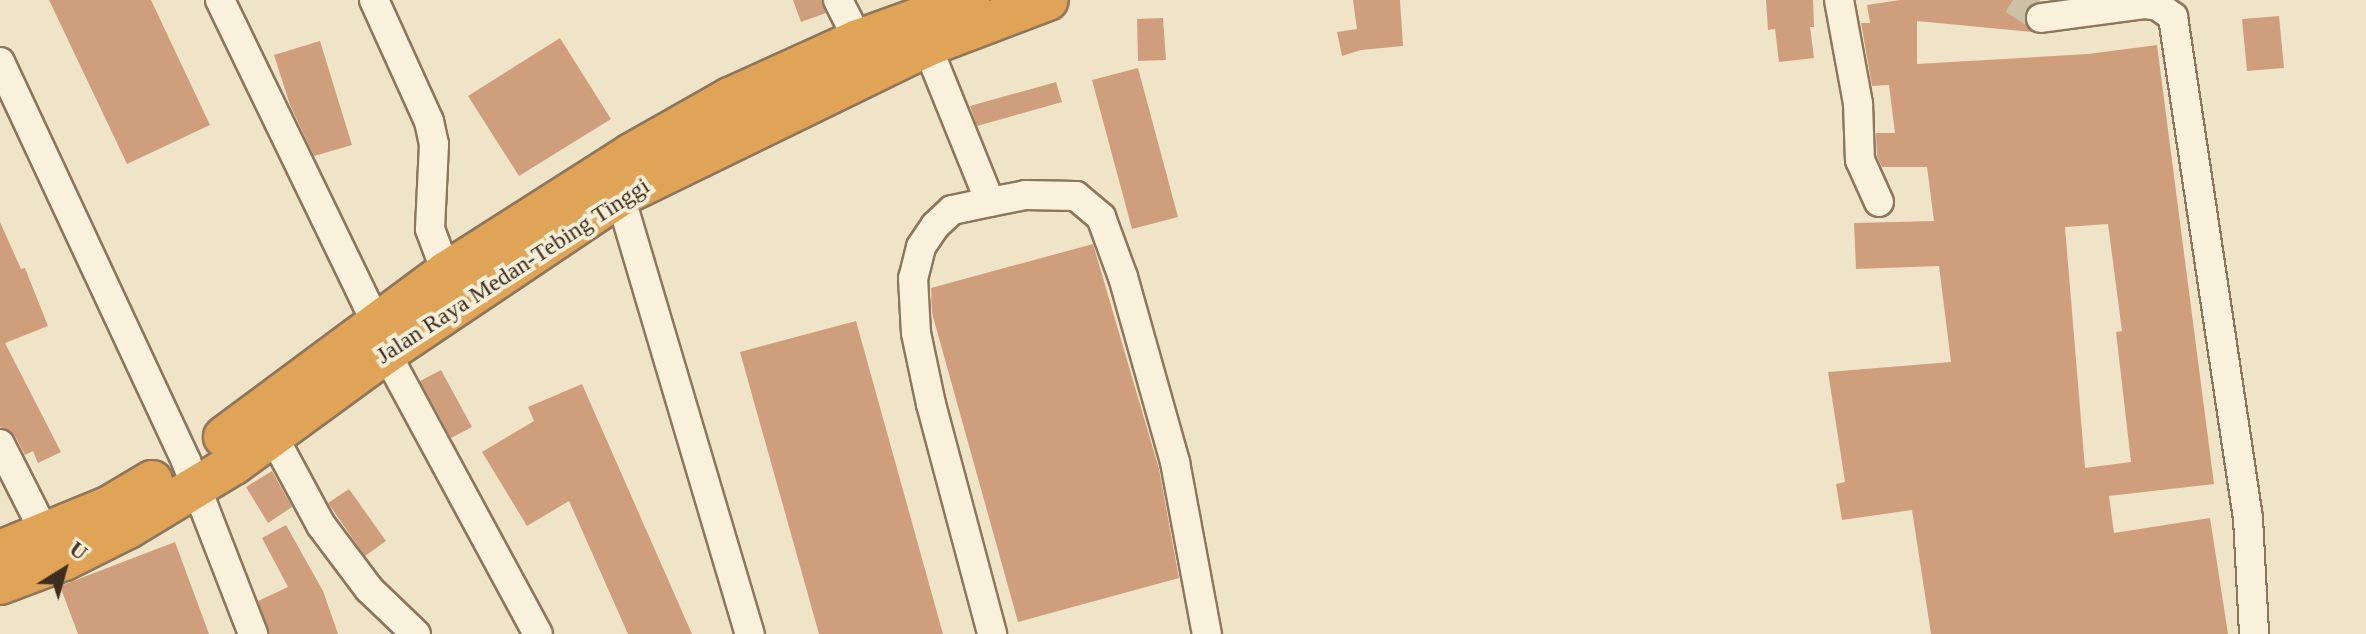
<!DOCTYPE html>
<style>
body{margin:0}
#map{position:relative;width:2366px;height:634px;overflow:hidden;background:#f0e4c8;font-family:"Times New Roman",serif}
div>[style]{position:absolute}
.building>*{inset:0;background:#cf9f7d}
.minor-tunnel>*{height:28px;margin-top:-14px;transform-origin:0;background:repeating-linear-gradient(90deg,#ccc0a6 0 28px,transparent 0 42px)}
.roads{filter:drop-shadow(2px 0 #8d765c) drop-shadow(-2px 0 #8d765c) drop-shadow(0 2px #8d765c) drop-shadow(0 -2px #8d765c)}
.minor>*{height:28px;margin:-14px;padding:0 14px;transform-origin:14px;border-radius:14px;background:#faf1dc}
.highway>*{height:40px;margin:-20px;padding:0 20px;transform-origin:20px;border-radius:20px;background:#e0a458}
span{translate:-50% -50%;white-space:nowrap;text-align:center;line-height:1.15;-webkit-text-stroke:8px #f7eed8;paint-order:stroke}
.street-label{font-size:24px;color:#3d2e20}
.north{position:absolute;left:24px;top:530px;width:80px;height:80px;-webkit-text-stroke:6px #f7eed8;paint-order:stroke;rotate:37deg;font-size:22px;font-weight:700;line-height:32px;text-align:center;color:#3d2e20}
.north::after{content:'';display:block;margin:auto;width:28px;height:36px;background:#3d2e20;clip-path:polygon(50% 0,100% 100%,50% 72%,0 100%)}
</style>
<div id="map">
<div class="building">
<i style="clip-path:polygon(49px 0,151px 0,210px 125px,127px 164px)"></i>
<i style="clip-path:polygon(793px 0,821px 0,826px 13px,801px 22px)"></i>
<i style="clip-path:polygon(1353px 0,1400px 0,1403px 46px,1361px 50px,1342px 56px,1337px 32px,1357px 29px)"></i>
<i style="clip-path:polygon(1766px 0,1813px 0,1814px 27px,1810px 27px,1814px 58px,1779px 62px,1775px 29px,1768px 30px)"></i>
<i style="clip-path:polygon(evenodd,1900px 0,2036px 0,2025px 12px,2024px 21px,2032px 32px,1917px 21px,1917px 64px,2088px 54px,2157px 45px,2214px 484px,2109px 496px,2114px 533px,2210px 518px,2228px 634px,1931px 634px,1912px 510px,1842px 520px,1836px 484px,1845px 482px,1828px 372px,1951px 362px,1939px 266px,1856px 269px,1854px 223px,1934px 221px,1927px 167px,1882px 167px,1877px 156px,1876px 133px,1895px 133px,1889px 85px,1872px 86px,1861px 23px,1870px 23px,1867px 5px,1900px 0,2108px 224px,2122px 331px,2116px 332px,2131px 462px,2085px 468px,2065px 227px,2108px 224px)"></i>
<i style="clip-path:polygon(2279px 16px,2284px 68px,2247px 71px,2242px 19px)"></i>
<i style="clip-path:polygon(1163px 18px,1166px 60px,1138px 61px,1137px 19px)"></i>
<i style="clip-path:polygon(560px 38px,611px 119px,519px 176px,468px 96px)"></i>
<i style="clip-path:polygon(320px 41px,352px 145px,314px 156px,290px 105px,274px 55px)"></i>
<i style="clip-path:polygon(1138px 68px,1178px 217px,1132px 229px,1092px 80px)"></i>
<i style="clip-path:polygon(1056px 82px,1062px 102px,977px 126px,970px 106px)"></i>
<i style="clip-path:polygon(0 222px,21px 269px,25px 268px,48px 326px,5px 343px,61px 452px,38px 463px,33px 451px,25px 455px,15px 436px,0 427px)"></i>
<i style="clip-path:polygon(1093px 244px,1159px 469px,1179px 578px,1018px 622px,932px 313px,931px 288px)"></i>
<i style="clip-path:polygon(856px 321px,943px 634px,819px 634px,740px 352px)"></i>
<i style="clip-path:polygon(441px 370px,472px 427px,451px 438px,420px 381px)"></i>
<i style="clip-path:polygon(582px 384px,692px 634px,628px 634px,569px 501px,527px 526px,482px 452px,534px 421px,528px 407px)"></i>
<i style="clip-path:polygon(272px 471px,292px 507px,268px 523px,246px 487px)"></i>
<i style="clip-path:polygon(349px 489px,386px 541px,365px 556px,328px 503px)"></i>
<i style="clip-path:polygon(286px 525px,323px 591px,338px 634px,270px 634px,258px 601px,288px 587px,262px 538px)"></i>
<i style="clip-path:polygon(175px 542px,209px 634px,78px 634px,60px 586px)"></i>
</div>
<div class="minor-tunnel">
<i style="left:2013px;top:0;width:33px;rotate:33deg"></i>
</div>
<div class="roads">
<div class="minor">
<i style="left:220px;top:0;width:359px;rotate:64.2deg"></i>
<i style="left:374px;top:0;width:133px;rotate:65.6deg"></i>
<i style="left:429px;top:121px;width:24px;rotate:78deg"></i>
<i style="left:434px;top:144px;width:85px;rotate:92.7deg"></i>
<i style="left:430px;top:229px;width:46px;rotate:69.6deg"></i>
<i style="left:838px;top:0;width:45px;rotate:63.4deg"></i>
<i style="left:1839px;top:0;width:106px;rotate:79.6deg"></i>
<i style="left:1858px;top:104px;width:56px;rotate:88deg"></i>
<i style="left:1860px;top:160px;width:46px;rotate:65.7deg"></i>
<i style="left:2041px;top:18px;width:104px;rotate:-7.7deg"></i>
<i style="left:2144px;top:4px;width:14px;rotate:8deg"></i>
<i style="left:2158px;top:6px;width:19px;rotate:36deg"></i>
<i style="left:2173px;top:17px;width:507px;rotate:81.49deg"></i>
<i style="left:2248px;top:518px;width:116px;rotate:87deg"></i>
<i style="left:927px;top:46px;width:168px;rotate:68deg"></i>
<i style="left:990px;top:202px;width:39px;rotate:168deg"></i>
<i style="left:952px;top:210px;width:23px;rotate:137deg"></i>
<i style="left:935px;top:226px;width:25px;rotate:124deg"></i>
<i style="left:921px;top:247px;width:32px;rotate:104deg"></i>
<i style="left:913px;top:278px;width:55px;rotate:86.9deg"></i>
<i style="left:916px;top:333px;width:73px;rotate:78.1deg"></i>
<i style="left:931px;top:404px;width:238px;rotate:75.1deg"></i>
<i style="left:0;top:62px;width:440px;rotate:65deg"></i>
<i style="left:186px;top:461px;width:186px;rotate:68.8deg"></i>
<i style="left:620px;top:196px;width:457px;rotate:73.5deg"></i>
<i style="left:990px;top:202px;width:36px;rotate:-11deg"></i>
<i style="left:1025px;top:195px;width:51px;rotate:1.1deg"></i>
<i style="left:1076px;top:196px;width:33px;rotate:40deg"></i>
<i style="left:1101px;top:217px;width:64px;rotate:69.9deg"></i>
<i style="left:1123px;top:277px;width:192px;rotate:74.3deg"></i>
<i style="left:1175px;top:462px;width:175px;rotate:79.5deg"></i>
<i style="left:386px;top:353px;width:319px;rotate:61.6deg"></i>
<i style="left:273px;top:436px;width:101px;rotate:61.7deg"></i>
<i style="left:321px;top:525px;width:80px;rotate:53.1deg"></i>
<i style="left:369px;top:589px;width:65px;rotate:43.8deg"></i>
<i style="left:0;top:444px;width:100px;rotate:63.2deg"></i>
</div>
<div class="highway">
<i style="left:224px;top:437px;width:277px;rotate:-36.6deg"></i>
<i style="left:446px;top:272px;width:219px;rotate:-32.5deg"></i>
<i style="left:631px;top:154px;width:114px;rotate:-29.5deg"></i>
<i style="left:730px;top:98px;width:141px;rotate:-24.4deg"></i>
<i style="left:858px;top:40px;width:118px;rotate:-19.8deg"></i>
<i style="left:0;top:551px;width:119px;rotate:-22.2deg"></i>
<i style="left:110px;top:506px;width:49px;rotate:-30.8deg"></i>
<i style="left:0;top:584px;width:68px;rotate:-20.6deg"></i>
<i style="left:64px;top:560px;width:72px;rotate:-26.6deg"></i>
<i style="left:128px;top:528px;width:124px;rotate:-31.1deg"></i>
<i style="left:234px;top:464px;width:188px;rotate:-36.1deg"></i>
<i style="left:386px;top:353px;width:282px;rotate:-33.9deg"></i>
<i style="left:620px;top:196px;width:342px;rotate:-26deg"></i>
<i style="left:927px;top:46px;width:129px;rotate:-20.8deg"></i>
</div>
</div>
<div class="street-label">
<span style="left:513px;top:271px;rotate:-33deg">Jalan Raya Medan-Tebing Tinggi</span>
</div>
<div class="north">U</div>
</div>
